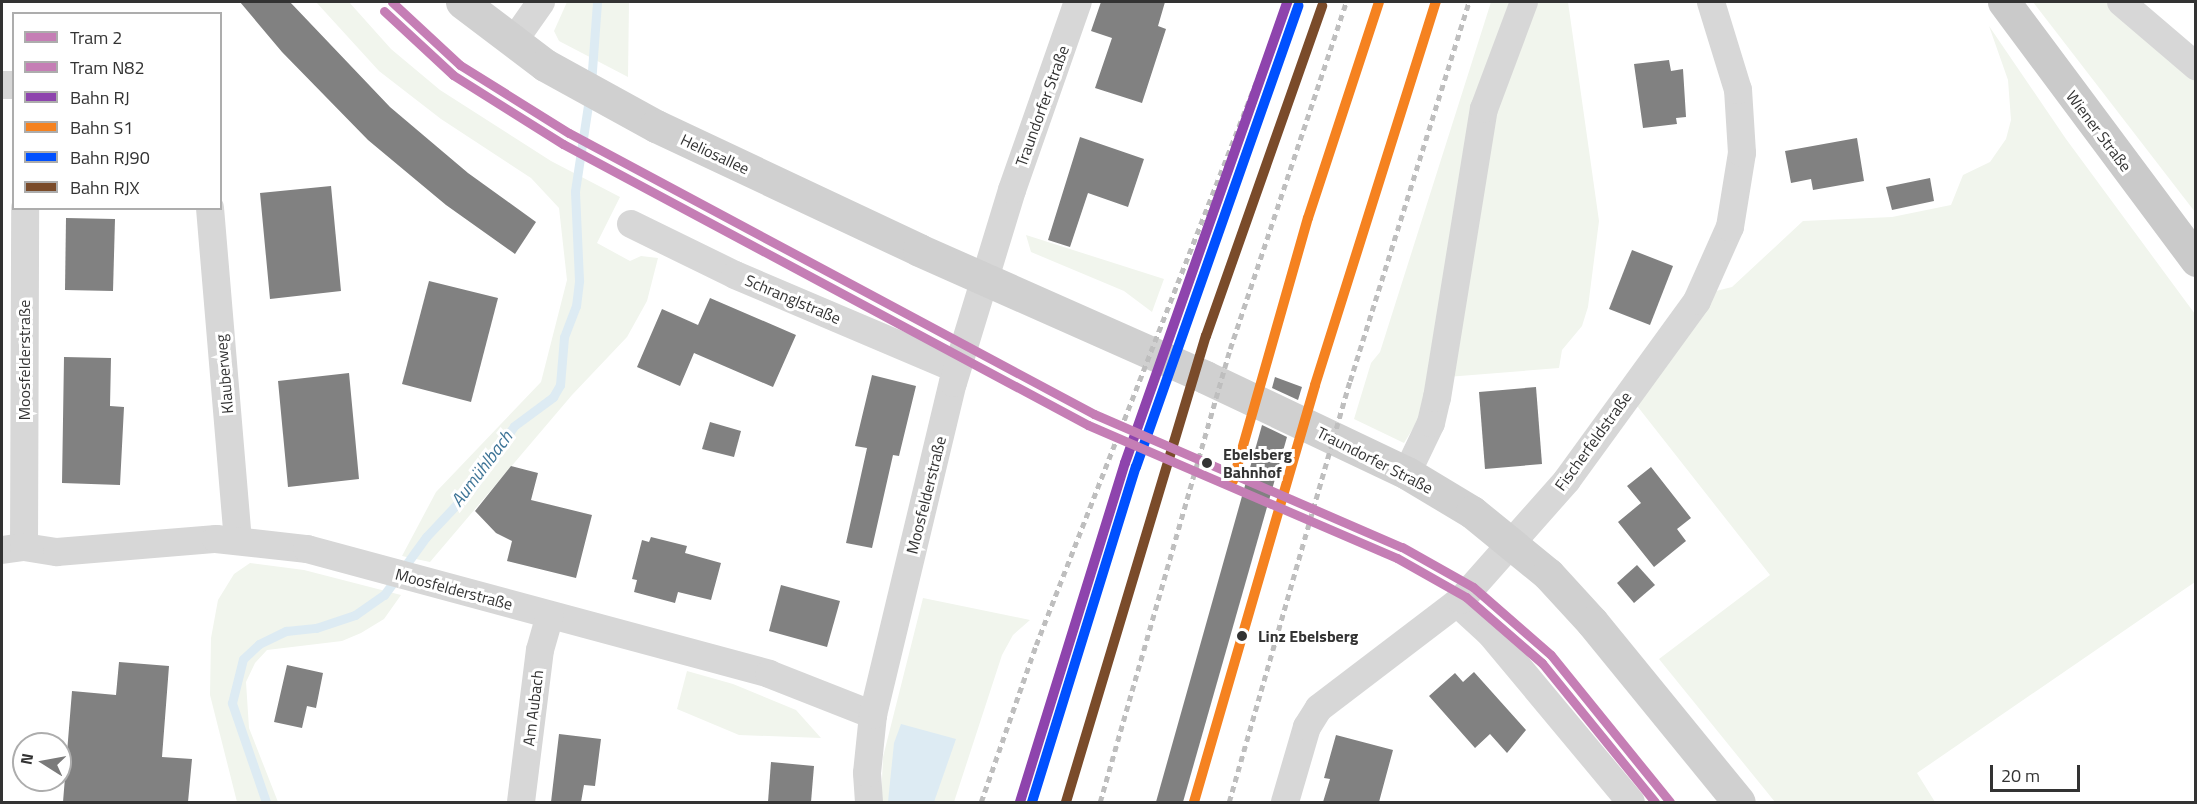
<!DOCTYPE html>
<meta charset="utf-8">
<style>
body{margin:0}
#map{position:relative;width:2197px;height:804px;overflow:hidden;background:#fff;font-family:"Titillium Web",sans-serif}
div>[style]{position:absolute}
.green>*{inset:0;background:#f1f5ed}
.water>*{inset:0;background:#ddebf3}
.stream>*{height:9px;margin:-4.5px;padding:0 4.5px;transform-origin:4.5px;border-radius:4.5px;background:#ddebf3}
.building>*{inset:0;background:#818181}
.street>*{height:28px;margin:-14px;padding:0 14px;transform-origin:14px;border-radius:14px;background:#d7d7d7}
.secondary>*{height:33px;margin:-16.5px;padding:0 16.5px;transform-origin:16.5px;border-radius:16.5px;background:#d0d0d0}
.primary>*{height:33px;margin:-16.5px;padding:0 16.5px;transform-origin:16.5px;border-radius:16.5px;background:#cacaca}
.rail>*{height:4.5px;margin-top:-2.25px;transform-origin:0;background:repeating-linear-gradient(90deg,#bebebe 0 6px,transparent 0 10.5px)}
.rail-1>*{height:10px;margin:-5px;padding:0 5px;transform-origin:5px;border-radius:5px;background:#8e44ad}
.rail-2>*{height:10px;margin:-5px;padding:0 5px;transform-origin:5px;border-radius:5px;background:#f58220}
.rail-3>*{height:10px;margin:-5px;padding:0 5px;transform-origin:5px;border-radius:5px;background:#0050ff}
.rail-4>*{height:10px;margin:-5px;padding:0 5px;transform-origin:5px;border-radius:5px;background:#7a4b2a}
.tram-1>*{height:9px;margin:-4.5px;padding:0 4.5px;transform-origin:4.5px;border-radius:4.5px;background:#c57eb5}
.tram-2>*{height:9px;margin:-4.5px;padding:0 4.5px;transform-origin:4.5px;border-radius:4.5px;background:#c57eb5}
.dots>*{width:16px;height:16px;translate:-50% -50%;box-sizing:border-box;border:3px solid #fff;border-radius:50%}
span{translate:-50% -50%;white-space:nowrap;text-align:center;line-height:1.15;-webkit-text-stroke:6px #fff;paint-order:stroke}
.street-label{font-size:16px;color:#333}
.stop-label{font-size:16px;color:#333;font-weight:700}
.left{translate:0 -50%;text-align:left}
.water-label{font-size:18px;color:#3f7597;font-style:italic}
.frame{position:absolute;inset:0;border:3px solid #333;pointer-events:none}
.legend{position:absolute;left:12px;top:12px;width:210px;height:198px;box-sizing:border-box;background:#fff;border:2px solid #adadad;margin:0;padding:8px 10px;list-style:none;font-size:18px;color:#333}
.legend li{display:flex;align-items:center;gap:12px;height:30px}
.legend b{width:30px;border:2px solid #adadad}
.north{position:absolute;left:12px;top:732px;width:60px;height:60px;box-sizing:border-box;background:#fff;border:2px solid #adadad;border-radius:50%;rotate:281deg;font-size:16px;font-weight:700;line-height:24px;text-align:center;color:#333}
.north::after{content:'';display:block;margin:auto;width:21px;height:27px;background:#7a7a7a;clip-path:polygon(50% 0,100% 100%,50% 72%,0 100%)}
.scale{position:absolute;left:1990px;top:765px;width:90px;height:27px;box-sizing:border-box;border:3px solid #333;border-top:0;padding-left:8px;font-size:18px;line-height:21px;white-space:nowrap;color:#333;-webkit-text-stroke:4px #fff;paint-order:stroke}
</style>
<div id="map">
<div class="green">
<i style="clip-path:polygon(316px 2px,349px 2px,391px 49px,440px 90px,551px 161px,620px 197px,597px 243px,630px 261px,641px 256px,658px 258px,647px 301px,627px 337px,572px 395px,430px 562px,402px 556px,436px 492px,541px 382px,567px 280px,559px 208px,531px 178px,441px 119px,379px 71px)"></i>
<i style="clip-path:polygon(567px 2px,629px 2px,628px 77px,559px 41px,554px 31px)"></i>
<i style="clip-path:polygon(1491px 2px,1513px 2px,1420px 417px,1404px 443px,1354px 419px,1371px 363px,1380px 352px)"></i>
<i style="clip-path:polygon(1534px 2px,1568px 2px,1599px 221px,1588px 307px,1582px 326px,1562px 350px,1559px 368px,1447px 377px,1484px 148px)"></i>
<i style="clip-path:polygon(2033px 2px,2107px 2px,2195px 78px,2195px 212px)"></i>
<i style="clip-path:polygon(1989px 26px,2066px 139px,2195px 314px,2195px 582px,1917px 773px,1935px 802px,1775px 802px,1659px 659px,1770px 575px,1634px 402px,1716px 291px,1732px 287px,1803px 221px,1892px 217px,1951px 205px,1963px 175px,1990px 162px,2006px 139px,2011px 120px,2008px 80px)"></i>
<i style="clip-path:polygon(1026px 235px,1164px 279px,1152px 312px,1124px 291px,1031px 252px)"></i>
<i style="clip-path:polygon(250px 563px,304px 570px,401px 595px,384px 619px,361px 633px,342px 641px,267px 650px,255px 663px,246px 682px,249px 728px,278px 802px,237px 802px,210px 695px,211px 638px,218px 600px,234px 574px)"></i>
<i style="clip-path:polygon(923px 598px,1030px 620px,1013px 635px,1002px 655px,954px 802px,881px 802px,883px 757px)"></i>
<i style="clip-path:polygon(687px 671px,733px 684px,796px 710px,821px 738px,739px 735px,677px 709px)"></i>
</div>
<div class="water">
<i style="clip-path:polygon(901px 724px,956px 739px,934px 802px,888px 802px,894px 743px)"></i>
</div>
<div class="stream">
<i style="left:591px;top:84px;width:82px;rotate:-85.8deg"></i>
<i style="left:266px;top:802px;width:105px;rotate:-109deg"></i>
<i style="left:232px;top:703px;width:45px;rotate:-76deg"></i>
<i style="left:243px;top:659px;width:22px;rotate:-43deg"></i>
<i style="left:259px;top:644px;width:30px;rotate:-26deg"></i>
<i style="left:286px;top:631px;width:30px;rotate:-6deg"></i>
<i style="left:316px;top:628px;width:41px;rotate:-18.4deg"></i>
<i style="left:355px;top:615px;width:35px;rotate:-35deg"></i>
<i style="left:384px;top:595px;width:72px;rotate:-54.1deg"></i>
<i style="left:426px;top:537px;width:69px;rotate:-46.8deg"></i>
<i style="left:473px;top:487px;width:73px;rotate:-56.1deg"></i>
<i style="left:514px;top:426px;width:49px;rotate:-36.6deg"></i>
<i style="left:553px;top:397px;width:14px;rotate:-60deg"></i>
<i style="left:560px;top:385px;width:48px;rotate:-85.2deg"></i>
<i style="left:564px;top:337px;width:33px;rotate:-69deg"></i>
<i style="left:576px;top:306px;width:26px;rotate:-83deg"></i>
<i style="left:579px;top:280px;width:89px;rotate:-92.6deg"></i>
<i style="left:575px;top:191px;width:94px;rotate:-81.4deg"></i>
</div>
<div class="building">
<i style="clip-path:polygon(240px 2px,290px 2px,390px 107px,468px 173px,536px 222px,515px 254px,446px 205px,368px 140px,282px 52px)"></i>
<i style="clip-path:polygon(1101px 2px,1165px 2px,1158px 26px,1166px 29px,1142px 103px,1095px 88px,1112px 38px,1091px 31px)"></i>
<i style="clip-path:polygon(1669px 60px,1671px 71px,1683px 69px,1686px 117px,1676px 118px,1677px 124px,1643px 128px,1634px 64px)"></i>
<i style="clip-path:polygon(1080px 137px,1144px 159px,1128px 207px,1088px 193px,1070px 247px,1048px 240px)"></i>
<i style="clip-path:polygon(1857px 138px,1864px 181px,1813px 190px,1811px 179px,1791px 183px,1785px 151px)"></i>
<i style="clip-path:polygon(1930px 178px,1934px 201px,1892px 210px,1886px 187px)"></i>
<i style="clip-path:polygon(331px 186px,341px 291px,270px 299px,260px 193px)"></i>
<i style="clip-path:polygon(66px 218px,115px 219px,113px 291px,65px 290px)"></i>
<i style="clip-path:polygon(1632px 250px,1673px 266px,1650px 325px,1609px 309px)"></i>
<i style="clip-path:polygon(429px 281px,498px 298px,471px 402px,402px 384px)"></i>
<i style="clip-path:polygon(710px 298px,796px 335px,773px 387px,694px 353px,680px 386px,637px 367px,662px 309px,698px 325px)"></i>
<i style="clip-path:polygon(64px 357px,111px 358px,110px 406px,124px 407px,120px 485px,62px 483px)"></i>
<i style="clip-path:polygon(349px 373px,359px 479px,288px 487px,278px 381px)"></i>
<i style="clip-path:polygon(872px 375px,916px 386px,899px 456px,893px 455px,872px 548px,846px 543px,867px 448px,855px 446px)"></i>
<i style="clip-path:polygon(1275px 377px,1302px 387px,1298px 400px,1272px 388px)"></i>
<i style="clip-path:polygon(1536px 387px,1542px 464px,1485px 469px,1479px 392px)"></i>
<i style="clip-path:polygon(710px 422px,741px 431px,734px 457px,702px 449px)"></i>
<i style="clip-path:polygon(1262px 425px,1287px 437px,1183px 802px,1156px 802px)"></i>
<i style="clip-path:polygon(511px 466px,538px 473px,531px 500px,592px 515px,576px 578px,507px 561px,512px 541px,496px 533px,475px 511px)"></i>
<i style="clip-path:polygon(1651px 467px,1691px 518px,1677px 529px,1686px 541px,1654px 567px,1618px 522px,1641px 503px,1627px 486px)"></i>
<i style="clip-path:polygon(651px 537px,687px 546px,685px 553px,721px 563px,711px 600px,678px 592px,675px 603px,634px 592px,637px 580px,632px 579px,642px 540px,649px 542px)"></i>
<i style="clip-path:polygon(1637px 565px,1655px 585px,1634px 603px,1617px 583px)"></i>
<i style="clip-path:polygon(781px 585px,840px 601px,827px 647px,769px 631px)"></i>
<i style="clip-path:polygon(119px 662px,169px 666px,162px 757px,192px 759px,188px 802px,63px 802px,72px 691px,116px 695px)"></i>
<i style="clip-path:polygon(287px 665px,323px 673px,316px 708px,307px 706px,302px 728px,274px 722px)"></i>
<i style="clip-path:polygon(1474px 672px,1526px 730px,1507px 753px,1490px 734px,1475px 748px,1429px 696px,1455px 673px,1463px 682px)"></i>
<i style="clip-path:polygon(559px 734px,601px 739px,595px 786px,584px 785px,581px 802px,551px 802px)"></i>
<i style="clip-path:polygon(1336px 735px,1393px 750px,1379px 802px,1323px 802px,1330px 779px,1324px 778px)"></i>
<i style="clip-path:polygon(771px 762px,814px 766px,811px 802px,768px 802px)"></i>
</div>
<div class="street">
<i style="left:2121px;top:2px;width:99px;rotate:40.5deg"></i>
<i style="left:513px;top:42px;width:49px;rotate:-55deg"></i>
<i style="left:2px;top:85px;width:12px"></i>
<i style="left:210px;top:208px;width:332px;rotate:85.2deg"></i>
<i style="left:631px;top:224px;width:116px;rotate:26.1deg"></i>
<i style="left:735px;top:275px;width:240px;rotate:23deg"></i>
<i style="left:1407px;top:473px;width:55px;rotate:-64.4deg"></i>
<i style="left:1431px;top:423px;width:26px;rotate:-77deg"></i>
<i style="left:1437px;top:398px;width:293px;rotate:-80.8deg"></i>
<i style="left:1484px;top:109px;width:114px;rotate:-69.5deg"></i>
<i style="left:24px;top:547px;width:339px;rotate:-89.8deg"></i>
<i style="left:2px;top:550px;width:22px;rotate:-8deg"></i>
<i style="left:24px;top:547px;width:33px;rotate:9deg"></i>
<i style="left:57px;top:552px;width:160px;rotate:-4.7deg"></i>
<i style="left:216px;top:539px;width:92px;rotate:6.3deg"></i>
<i style="left:307px;top:549px;width:479px;rotate:15.1deg"></i>
<i style="left:769px;top:674px;width:112px;rotate:21.5deg"></i>
<i style="left:1457px;top:603px;width:45px;rotate:42.3deg"></i>
<i style="left:1490px;top:633px;width:220px;rotate:50.2deg"></i>
<i style="left:521px;top:802px;width:153px;rotate:-82.9deg"></i>
<i style="left:540px;top:650px;width:36px;rotate:-74deg"></i>
<i style="left:869px;top:802px;width:29px;rotate:-94deg"></i>
<i style="left:867px;top:773px;width:58px;rotate:-84.1deg"></i>
<i style="left:873px;top:715px;width:342px;rotate:-76.5deg"></i>
<i style="left:953px;top:383px;width:202px;rotate:-73deg"></i>
<i style="left:1012px;top:190px;width:199px;rotate:-70.7deg"></i>
<i style="left:1285px;top:802px;width:78px;rotate:-73.7deg"></i>
<i style="left:1307px;top:727px;width:22px;rotate:-58deg"></i>
<i style="left:1319px;top:708px;width:178px;rotate:-37.3deg"></i>
<i style="left:1461px;top:600px;width:160px;rotate:-48.5deg"></i>
<i style="left:1567px;top:480px;width:221px;rotate:-54deg"></i>
<i style="left:1697px;top:301px;width:81px;rotate:-66deg"></i>
<i style="left:1730px;top:227px;width:75px;rotate:-80.8deg"></i>
<i style="left:1742px;top:153px;width:63px;rotate:-93.6deg"></i>
<i style="left:1738px;top:90px;width:92px;rotate:-107.1deg"></i>
</div>
<div class="secondary">
<i style="left:462px;top:2px;width:104px;rotate:37.2deg"></i>
<i style="left:545px;top:65px;width:127px;rotate:28.8deg"></i>
<i style="left:656px;top:126px;width:291px;rotate:25.2deg"></i>
<i style="left:919px;top:250px;width:313px;rotate:23.9deg"></i>
<i style="left:1205px;top:377px;width:224px;rotate:25.4deg"></i>
<i style="left:1407px;top:473px;width:76px;rotate:31deg"></i>
<i style="left:1472px;top:512px;width:98px;rotate:39.2deg"></i>
<i style="left:1548px;top:574px;width:65px;rotate:47.5deg"></i>
<i style="left:1592px;top:622px;width:232px;rotate:50.8deg"></i>
</div>
<div class="primary">
<i style="left:2004px;top:2px;width:322px;rotate:53.3deg"></i>
</div>
<div class="rail">
<i style="left:981px;top:802px;width:166px;rotate:-70.7deg"></i>
<i style="left:1036px;top:645px;width:621px;rotate:-68.64deg"></i>
<i style="left:1100px;top:802px;width:471px;rotate:-74deg"></i>
<i style="left:1230px;top:349px;width:366px;rotate:-71.5deg"></i>
<i style="left:1229px;top:802px;width:438px;rotate:-74deg"></i>
<i style="left:1350px;top:381px;width:397px;rotate:-72.6deg"></i>
</div>
<div class="rail-1">
<i style="left:1020px;top:802px;width:355px;rotate:-72.8deg"></i>
<i style="left:1125px;top:463px;width:489px;rotate:-70.6deg"></i>
</div>
<div class="rail-2">
<i style="left:1233px;top:481px;width:273px;rotate:-74.1deg"></i>
<i style="left:1308px;top:218px;width:227px;rotate:-71.8deg"></i>
<i style="left:1194px;top:802px;width:434px;rotate:-73.8deg"></i>
<i style="left:1315px;top:385px;width:402px;rotate:-72.5deg"></i>
</div>
<div class="rail-3">
<i style="left:1032px;top:802px;width:351px;rotate:-72.8deg"></i>
<i style="left:1136px;top:467px;width:489px;rotate:-70.6deg"></i>
</div>
<div class="rail-4">
<i style="left:1066px;top:802px;width:487px;rotate:-73.3deg"></i>
<i style="left:1206px;top:336px;width:350px;rotate:-70.6deg"></i>
</div>
<div class="tram-1">
<i style="left:392px;top:2px;width:93px;rotate:42.8deg"></i>
<i style="left:460px;top:65px;width:128px;rotate:32deg"></i>
<i style="left:569px;top:133px;width:595px;rotate:28.16deg"></i>
<i style="left:1094px;top:414px;width:335px;rotate:23.4deg"></i>
<i style="left:1402px;top:547px;width:81px;rotate:29.4deg"></i>
<i style="left:1473px;top:587px;width:103px;rotate:41.1deg"></i>
<i style="left:1551px;top:655px;width:189px;rotate:51deg"></i>
</div>
<div class="tram-2">
<i style="left:384px;top:11px;width:94px;rotate:42.8deg"></i>
<i style="left:453px;top:75px;width:130px;rotate:32.1deg"></i>
<i style="left:563px;top:144px;width:595px;rotate:28.16deg"></i>
<i style="left:1088px;top:425px;width:336px;rotate:23.3deg"></i>
<i style="left:1397px;top:558px;width:79px;rotate:29.5deg"></i>
<i style="left:1466px;top:597px;width:101px;rotate:41deg"></i>
<i style="left:1542px;top:663px;width:179px;rotate:50.9deg"></i>
</div>
<div class="dots">
<i style="left:1207px;top:463px;background:#333"></i>
<i style="left:1242px;top:636px;background:#333"></i>
</div>
<div class="street-label">
<span style="left:1042px;top:106px;rotate:-70deg">Traundorfer Straße</span>
<span style="left:2099px;top:131px;rotate:53deg">Wiener Straße</span>
<span style="left:715px;top:154px;rotate:25deg">Heliosallee</span>
<span style="left:793px;top:299px;rotate:23deg">Schranglstraße</span>
<span style="left:24px;top:360px;rotate:-90deg">Moosfelderstraße</span>
<span style="left:224px;top:374px;rotate:-95deg">Klauberweg</span>
<span style="left:1593px;top:441px;rotate:-54deg">Fischerfeldstraße</span>
<span style="left:1375px;top:460px;rotate:27deg">Traundorfer Straße</span>
<span style="left:926px;top:495px;rotate:-76deg">Moosfelderstraße</span>
<span style="left:454px;top:589px;rotate:15deg">Moosfelderstraße</span>
<span style="left:533px;top:708px;rotate:-83deg">Am Aubach</span>
</div>
<div class="stop-label">
<span class="left" style="left:1223px;top:463px">Ebelsberg<br>Bahnhof</span>
<span class="left" style="left:1258px;top:636px">Linz Ebelsberg</span>
</div>
<div class="water-label">
<span style="left:482px;top:469px;rotate:-53deg">Aumühlbach</span>
</div>
<div class="frame"></div>
<ul class="legend">
<li><b style="height:8px;background:#c57eb5"></b>Tram 2</li>
<li><b style="height:8px;background:#c57eb5"></b>Tram N82</li>
<li><b style="height:8px;background:#8e44ad"></b>Bahn RJ</li>
<li><b style="height:8px;background:#f58220"></b>Bahn S1</li>
<li><b style="height:8px;background:#0050ff"></b>Bahn RJ90</li>
<li><b style="height:8px;background:#7a4b2a"></b>Bahn RJX</li>
</ul>
<div class="north">N</div>
<div class="scale">20 m</div>
</div>
